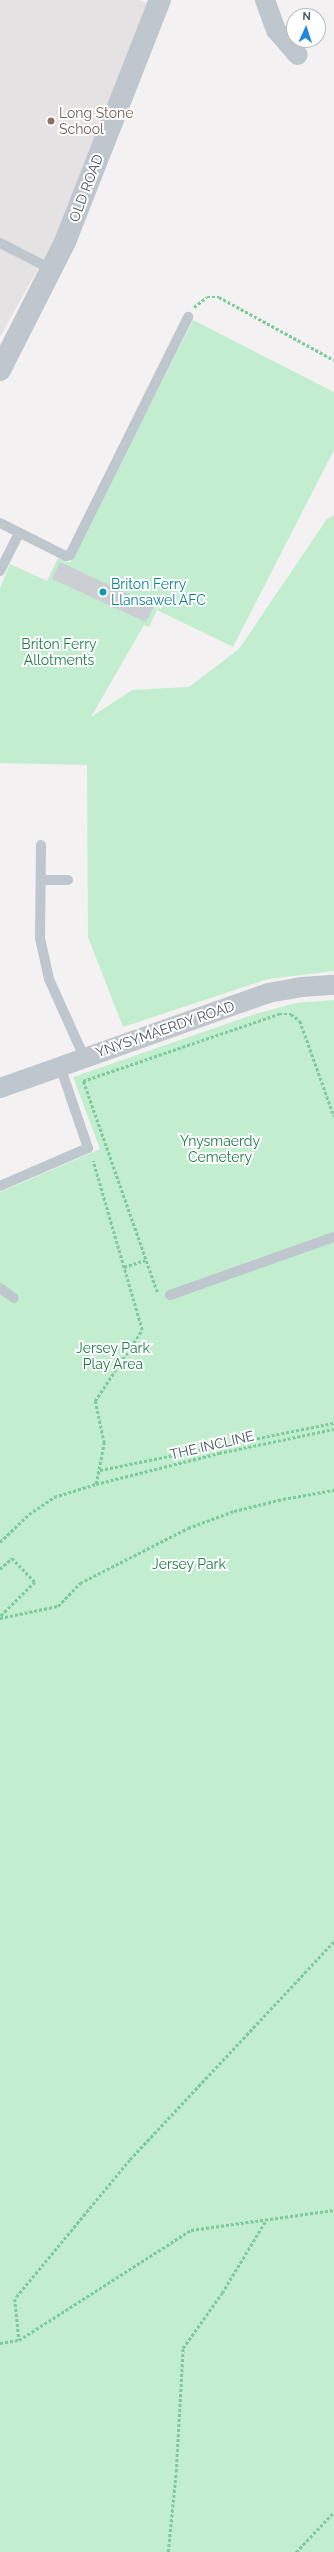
<!DOCTYPE html>
<style>
body{margin:0}
#map{position:relative;width:334px;height:2552px;overflow:hidden;background:#f3f1f1;font-family:Raleway,sans-serif}
div>[style]{position:absolute}
.education>*{inset:0;background:#e4e2e3}
.green>*{inset:0;background:#c2eecf}
.building>*{inset:0;background:#cbcfd3}
.path>*{height:2.5px;margin-top:-1.25px;transform-origin:0;background:repeating-linear-gradient(90deg,#7bcb9c 0 3px,transparent 0 5px)}
.service>*{height:10px;margin:-5px;padding:0 5px;transform-origin:5px;border-radius:5px;background:#bdc7cd}
.minor>*{height:20px;margin:-10px;padding:0 10px;transform-origin:10px;border-radius:10px;background:#bdc7cd}
.tertiary>*{height:22px;margin:-11px;padding:0 11px;transform-origin:11px;border-radius:11px;background:#bdc7cd}
.dots>*{width:11px;height:11px;translate:-50% -50%;box-sizing:border-box;border:2px solid #fff;border-radius:50%}
span{translate:-50% -50%;white-space:nowrap;text-align:center;line-height:1.15;-webkit-text-stroke:4px #fff;paint-order:stroke}
.education-label{font-size:14px;color:#785e54}
.left{translate:0 -50%;text-align:left}
.street-label{font-size:14px;color:#49565e}
.culture-label{font-size:14px;color:#0d838f}
.park-label{font-size:14px;color:#1b7e43}
.north{position:absolute;left:286px;top:8px;width:40px;height:40px;box-sizing:border-box;background:#fff;border:1px solid #b6bbbf;border-radius:50%;rotate:3deg;font-size:11px;font-weight:700;line-height:16px;text-align:center;color:#49565e}
.north::after{content:'';display:block;margin:auto;width:14px;height:18px;background:#2186dd;clip-path:polygon(50% 0,100% 100%,50% 72%,0 100%)}
</style>
<div id="map">
<div class="education">
<i style="clip-path:polygon(0 0,139px 0,149px 4px,55px 238px,0 337px)"></i>
</div>
<div class="green">
<i style="clip-path:polygon(193px 320px,334px 392px,334px 450px,233px 647px,157px 610px,149px 627px,144px 625px,91px 717px,132px 690px,189px 687px,239px 649px,327px 519px,334px 515px,334px 971px,268px 979px,123px 1027px,88px 937px,87px 765px,0 763px,0 588px,10px 564px,47px 581px,58px 558px,70px 563px)"></i>
<i style="clip-path:polygon(334px 1000px,334px 2552px,0 2552px,0 1192px,100px 1149px,73px 1077px,255px 1014px,296px 1003px)"></i>
</div>
<div class="building">
<i style="clip-path:polygon(60px 562px,154px 606px,146px 622px,52px 579px)"></i>
</div>
<div class="path">
<i style="left:194px;top:307px;width:16px;rotate:-38deg"></i>
<i style="left:207px;top:297px;width:12px"></i>
<i style="left:219px;top:297px;width:131px;rotate:28.7deg"></i>
<i style="left:124px;top:1267px;width:22px;rotate:-18deg"></i>
<i style="left:157px;top:1292px;width:224px;rotate:-109.3deg"></i>
<i style="left:83px;top:1081px;width:207px;rotate:-18.9deg"></i>
<i style="left:279px;top:1014px;width:12px"></i>
<i style="left:291px;top:1014px;width:11px;rotate:38deg"></i>
<i style="left:300px;top:1021px;width:101px;rotate:70.3deg"></i>
<i style="left:100px;top:1470px;width:239px;rotate:-11.4deg"></i>
<i style="left:96px;top:1484px;width:127px;rotate:-14.1deg"></i>
<i style="left:219px;top:1453px;width:117px;rotate:-11.8deg"></i>
<i style="left:0;top:1542px;width:40px;rotate:-44deg"></i>
<i style="left:29px;top:1514px;width:30px;rotate:-34deg"></i>
<i style="left:54px;top:1497px;width:44px;rotate:-17.2deg"></i>
<i style="left:96px;top:1484px;width:42px;rotate:-79deg"></i>
<i style="left:104px;top:1443px;width:43px;rotate:-102.1deg"></i>
<i style="left:95px;top:1401px;width:85px;rotate:-56.5deg"></i>
<i style="left:142px;top:1330px;width:176px;rotate:-106.2deg"></i>
<i style="left:0;top:1569px;width:16px;rotate:-43deg"></i>
<i style="left:12px;top:1558px;width:33px;rotate:46deg"></i>
<i style="left:35px;top:1582px;width:49px;rotate:135deg"></i>
<i style="left:0;top:1618px;width:59px;rotate:-11.7deg"></i>
<i style="left:58px;top:1606px;width:32px;rotate:-46deg"></i>
<i style="left:80px;top:1583px;width:121px;rotate:-27deg"></i>
<i style="left:188px;top:1528px;width:49px;rotate:-20.3deg"></i>
<i style="left:234px;top:1511px;width:50px;rotate:-13.8deg"></i>
<i style="left:283px;top:1499px;width:52px;rotate:-10deg"></i>
<i style="left:334px;top:1942px;width:299px;rotate:133.1deg"></i>
<i style="left:130px;top:2160px;width:180px;rotate:129.6deg"></i>
<i style="left:15px;top:2299px;width:41px;rotate:84.4deg"></i>
<i style="left:19px;top:2340px;width:204px;rotate:-32.6deg"></i>
<i style="left:191px;top:2230px;width:144px;rotate:-8deg"></i>
<i style="left:0;top:2343px;width:19px;rotate:-9deg"></i>
<i style="left:168px;top:2552px;width:80px;rotate:-84.3deg"></i>
<i style="left:176px;top:2472px;width:124px;rotate:-86.8deg"></i>
<i style="left:183px;top:2348px;width:67px;rotate:-54.7deg"></i>
<i style="left:222px;top:2293px;width:85px;rotate:-58.9deg"></i>
<i style="left:296px;top:2552px;width:55px;rotate:-46.5deg"></i>
</div>
<div class="service">
<i style="left:0;top:243px;width:59px;rotate:27deg"></i>
<i style="left:0;top:523px;width:74px;rotate:26.6deg"></i>
<i style="left:66px;top:556px;width:4px;rotate:-14deg"></i>
<i style="left:70px;top:555px;width:266px;rotate:-63.6deg"></i>
<i style="left:0;top:571px;width:42px;rotate:-63.4deg"></i>
<i style="left:41px;top:845px;width:93px;rotate:90.6deg"></i>
<i style="left:40px;top:938px;width:42px;rotate:77.6deg"></i>
<i style="left:49px;top:979px;width:85px;rotate:65.8deg"></i>
<i style="left:41px;top:880px;width:27px"></i>
<i style="left:0;top:1186px;width:96px;rotate:-23.4deg"></i>
<i style="left:88px;top:1148px;width:87px;rotate:-108.9deg"></i>
<i style="left:0;top:1288px;width:17px;rotate:36deg"></i>
<i style="left:170px;top:1295px;width:174px;rotate:-19.5deg"></i>
</div>
<div class="minor">
<i style="left:265px;top:0;width:32px;rotate:70deg"></i>
<i style="left:276px;top:30px;width:33px;rotate:49deg"></i>
<i style="left:0;top:1088px;width:284px;rotate:-19.5deg"></i>
<i style="left:268px;top:993px;width:35px;rotate:-10deg"></i>
<i style="left:302px;top:987px;width:32px;rotate:-4deg"></i>
</div>
<div class="tertiary">
<i style="left:0;top:370px;width:144px;rotate:-63.1deg"></i>
<i style="left:65px;top:242px;width:260px;rotate:-68.6deg"></i>
</div>
<div class="dots">
<i style="left:51px;top:121px;background:#8d6e63"></i>
<i style="left:103px;top:592px;background:#0f9aa8"></i>
</div>
<div class="education-label">
<span class="left" style="left:59px;top:121px">Long Stone<br>School</span>
</div>
<div class="street-label">
<span style="left:86px;top:188px;rotate:-69deg">OLD ROAD</span>
<span style="left:165px;top:1029px;rotate:-19deg">YNYSYMAERDY ROAD</span>
<span style="left:212px;top:1445px;rotate:-13deg">THE INCLINE</span>
</div>
<div class="culture-label">
<span class="left" style="left:111px;top:592px">Briton Ferry<br>Llansawel AFC</span>
</div>
<div class="park-label">
<span style="left:59px;top:652px">Briton Ferry<br>Allotments</span>
<span style="left:220px;top:1149px">Ynysmaerdy<br>Cemetery</span>
<span style="left:113px;top:1356px">Jersey Park<br>Play Area</span>
<span style="left:189px;top:1564px">Jersey Park</span>
</div>
<div class="north">N</div>
</div>
